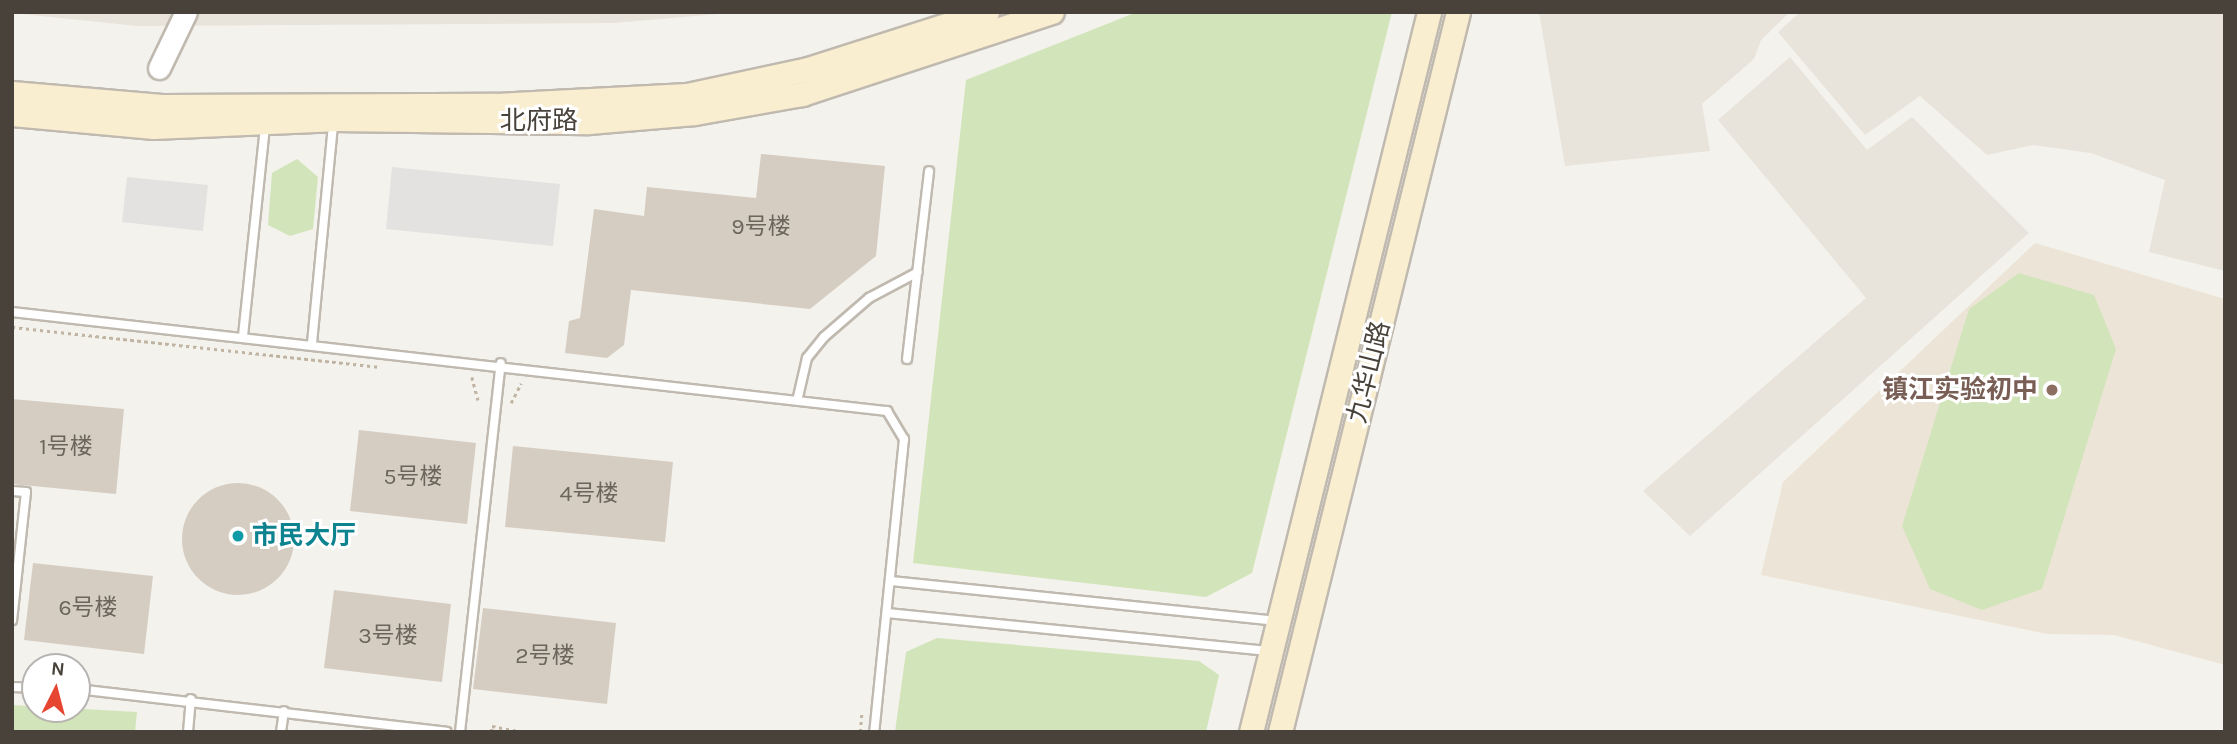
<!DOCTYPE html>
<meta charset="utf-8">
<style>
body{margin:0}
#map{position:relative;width:2237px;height:744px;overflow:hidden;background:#f4f2ec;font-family:Karla,"Noto Sans SC",sans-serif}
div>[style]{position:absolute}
.residential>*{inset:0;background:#e8e3db}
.education>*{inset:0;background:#ece5d7}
.green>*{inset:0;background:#d2e4b9}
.parking>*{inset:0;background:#e4e2e0}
.building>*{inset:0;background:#d5cdc2}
.round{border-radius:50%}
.path>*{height:2.5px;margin-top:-1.25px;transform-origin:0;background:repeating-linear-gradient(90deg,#c0b4a2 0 3.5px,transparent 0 7px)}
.roads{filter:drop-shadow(2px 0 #bfb9af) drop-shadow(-2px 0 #bfb9af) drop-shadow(0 2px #bfb9af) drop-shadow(0 -2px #bfb9af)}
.service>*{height:8px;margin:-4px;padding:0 4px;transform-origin:4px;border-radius:4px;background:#fff}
.tertiary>*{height:21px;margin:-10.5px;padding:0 10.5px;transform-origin:10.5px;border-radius:10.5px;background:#fff}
.secondary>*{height:23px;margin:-11.5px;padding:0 11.5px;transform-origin:11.5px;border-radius:11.5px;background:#faeed0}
.dots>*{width:19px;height:19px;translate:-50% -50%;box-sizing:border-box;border:4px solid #fff;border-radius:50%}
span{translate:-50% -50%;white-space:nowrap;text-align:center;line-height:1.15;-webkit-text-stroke:6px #fff;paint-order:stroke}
.number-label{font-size:23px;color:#6b655c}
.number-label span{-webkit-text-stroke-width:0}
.street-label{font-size:26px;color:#48423a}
.education-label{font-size:26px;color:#785e54;font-weight:700}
.right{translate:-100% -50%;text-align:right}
.culture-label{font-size:26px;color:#0d838f;font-weight:700}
.left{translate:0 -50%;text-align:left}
.frame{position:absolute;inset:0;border:14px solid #48423a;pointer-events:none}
.north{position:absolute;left:21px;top:653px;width:70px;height:70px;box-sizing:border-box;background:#fff;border:2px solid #b6b3b0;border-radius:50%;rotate:6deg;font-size:19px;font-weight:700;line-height:28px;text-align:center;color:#48423a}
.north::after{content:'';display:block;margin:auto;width:24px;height:32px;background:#e64631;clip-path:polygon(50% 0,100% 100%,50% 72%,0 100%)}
</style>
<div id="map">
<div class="residential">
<i style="clip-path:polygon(741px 12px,614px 23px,138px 26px,12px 13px)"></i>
<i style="clip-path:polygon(1539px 12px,1790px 12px,1761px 40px,1754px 59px,1702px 104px,1710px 151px,1565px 166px)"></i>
<i style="clip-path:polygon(1800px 12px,2225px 12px,2225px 271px,2149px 252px,2165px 180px,2091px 153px,2033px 145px,1987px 155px,1920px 96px,1865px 135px,1778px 32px)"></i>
<i style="clip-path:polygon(1790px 57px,1867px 150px,1912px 117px,2029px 233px,1690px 536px,1643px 491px,1866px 298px,1718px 120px)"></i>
</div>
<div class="education">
<i style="clip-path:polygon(2035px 243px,2225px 299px,2225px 665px,2114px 635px,2047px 634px,1761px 575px,1783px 482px)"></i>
</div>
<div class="green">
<i style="clip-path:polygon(1137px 12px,1392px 12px,1252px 573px,1206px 597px,913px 563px,966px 80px)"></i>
<i style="clip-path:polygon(297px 159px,318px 177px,313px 229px,290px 236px,268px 225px,272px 173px)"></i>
<i style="clip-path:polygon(2019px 273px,2094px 295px,2116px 349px,2042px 589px,1982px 610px,1930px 589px,1902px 526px,1969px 309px)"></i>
<i style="clip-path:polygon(937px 638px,1199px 661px,1219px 675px,1206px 732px,895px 732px,906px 652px)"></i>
<i style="clip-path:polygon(12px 705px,137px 712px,135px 732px,12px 732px)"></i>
</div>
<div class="parking">
<i style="clip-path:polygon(392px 167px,560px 184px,553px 246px,386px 229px)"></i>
<i style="clip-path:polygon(127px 177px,208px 185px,203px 231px,122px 222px)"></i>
</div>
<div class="building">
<i style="clip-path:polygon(761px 154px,885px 166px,876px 256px,810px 309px,631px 290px,624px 345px,607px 358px,565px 353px,569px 321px,580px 318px,594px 209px,644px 216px,647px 187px,756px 198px)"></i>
<i style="clip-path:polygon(12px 399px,124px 409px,116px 494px,12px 484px)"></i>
<i style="clip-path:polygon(359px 430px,476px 443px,467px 524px,350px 511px)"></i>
<i style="clip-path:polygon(513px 446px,673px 462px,665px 542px,505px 527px)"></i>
<i class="round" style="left:182px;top:483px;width:112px;height:112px"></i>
<i style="clip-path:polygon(33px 563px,153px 576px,144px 654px,24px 640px)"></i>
<i style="clip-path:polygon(334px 590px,451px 604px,442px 682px,324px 668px)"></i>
<i style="clip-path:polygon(483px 608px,616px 623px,607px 704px,473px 689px)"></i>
</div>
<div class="path">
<i style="left:12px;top:327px;width:368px;rotate:6.2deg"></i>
<i style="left:472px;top:377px;width:24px;rotate:75deg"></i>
<i style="left:511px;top:403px;width:22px;rotate:-63deg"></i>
<i style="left:491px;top:732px;width:6px;rotate:-81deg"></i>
<i style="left:492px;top:726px;width:31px;rotate:11deg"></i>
<i style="left:860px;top:732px;width:21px;rotate:-85deg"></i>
</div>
<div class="roads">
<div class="service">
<i style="left:12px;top:312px;width:881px;rotate:6.46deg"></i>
<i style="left:887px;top:411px;width:33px;rotate:59deg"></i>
<i style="left:904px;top:439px;width:295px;rotate:95.8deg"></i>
<i style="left:243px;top:336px;width:212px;rotate:-84deg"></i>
<i style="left:312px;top:343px;width:221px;rotate:-84.5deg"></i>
<i style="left:907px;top:359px;width:189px;rotate:-83.3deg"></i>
<i style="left:798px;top:397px;width:40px;rotate:-77deg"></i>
<i style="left:807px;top:358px;width:27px;rotate:-51deg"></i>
<i style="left:824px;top:337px;width:60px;rotate:-40.9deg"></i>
<i style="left:869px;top:298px;width:55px;rotate:-28deg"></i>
<i style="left:12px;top:491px;width:14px;rotate:4deg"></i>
<i style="left:26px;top:492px;width:129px;rotate:96.2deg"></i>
<i style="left:891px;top:581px;width:386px;rotate:5.9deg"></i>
<i style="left:887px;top:613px;width:383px;rotate:5.7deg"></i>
<i style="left:12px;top:687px;width:23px;rotate:2deg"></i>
<i style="left:77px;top:689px;width:372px;rotate:6.6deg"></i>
<i style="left:188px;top:732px;width:33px;rotate:-85deg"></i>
<i style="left:281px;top:732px;width:21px;rotate:-82deg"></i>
<i style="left:460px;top:732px;width:371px;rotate:-83.7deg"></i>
</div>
<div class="tertiary">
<i style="left:159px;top:68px;width:62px;rotate:-64.3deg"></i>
</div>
<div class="secondary">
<i style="left:12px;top:93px;width:150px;rotate:5deg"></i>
<i style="left:161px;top:106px;width:335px;rotate:-0.2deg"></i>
<i style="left:496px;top:105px;width:191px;rotate:-3deg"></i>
<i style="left:687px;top:95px;width:124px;rotate:-12.1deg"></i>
<i style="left:808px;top:69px;width:188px;rotate:-17.7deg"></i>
<i style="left:12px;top:114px;width:142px;rotate:5.3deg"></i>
<i style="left:153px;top:127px;width:180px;rotate:-2.5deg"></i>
<i style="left:333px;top:119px;width:256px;rotate:0.7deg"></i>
<i style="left:589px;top:122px;width:106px;rotate:-4.9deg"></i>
<i style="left:695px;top:113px;width:109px;rotate:-10.1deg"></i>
<i style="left:802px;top:94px;width:263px;rotate:-18.2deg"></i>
<i style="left:1251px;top:732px;width:742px;rotate:-76.11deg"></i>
<i style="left:1280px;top:732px;width:742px;rotate:-76.11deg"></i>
</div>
</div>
<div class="dots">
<i style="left:2052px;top:390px;background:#8d6e63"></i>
<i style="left:238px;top:536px;background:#0f9aa8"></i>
</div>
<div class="number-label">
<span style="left:761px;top:227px">9号楼</span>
<span style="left:66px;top:447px">1号楼</span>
<span style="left:413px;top:477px">5号楼</span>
<span style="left:589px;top:494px">4号楼</span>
<span style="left:88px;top:608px">6号楼</span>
<span style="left:388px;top:636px">3号楼</span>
<span style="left:545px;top:656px">2号楼</span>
</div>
<div class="street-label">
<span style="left:539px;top:121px">北府路</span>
<span style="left:1369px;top:372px;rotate:-76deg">九华山路</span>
</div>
<div class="education-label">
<span class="right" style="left:2038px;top:390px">镇江实验初中</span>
</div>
<div class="culture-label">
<span class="left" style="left:252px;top:536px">市民大厅</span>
</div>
<div class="frame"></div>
<div class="north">N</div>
</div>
